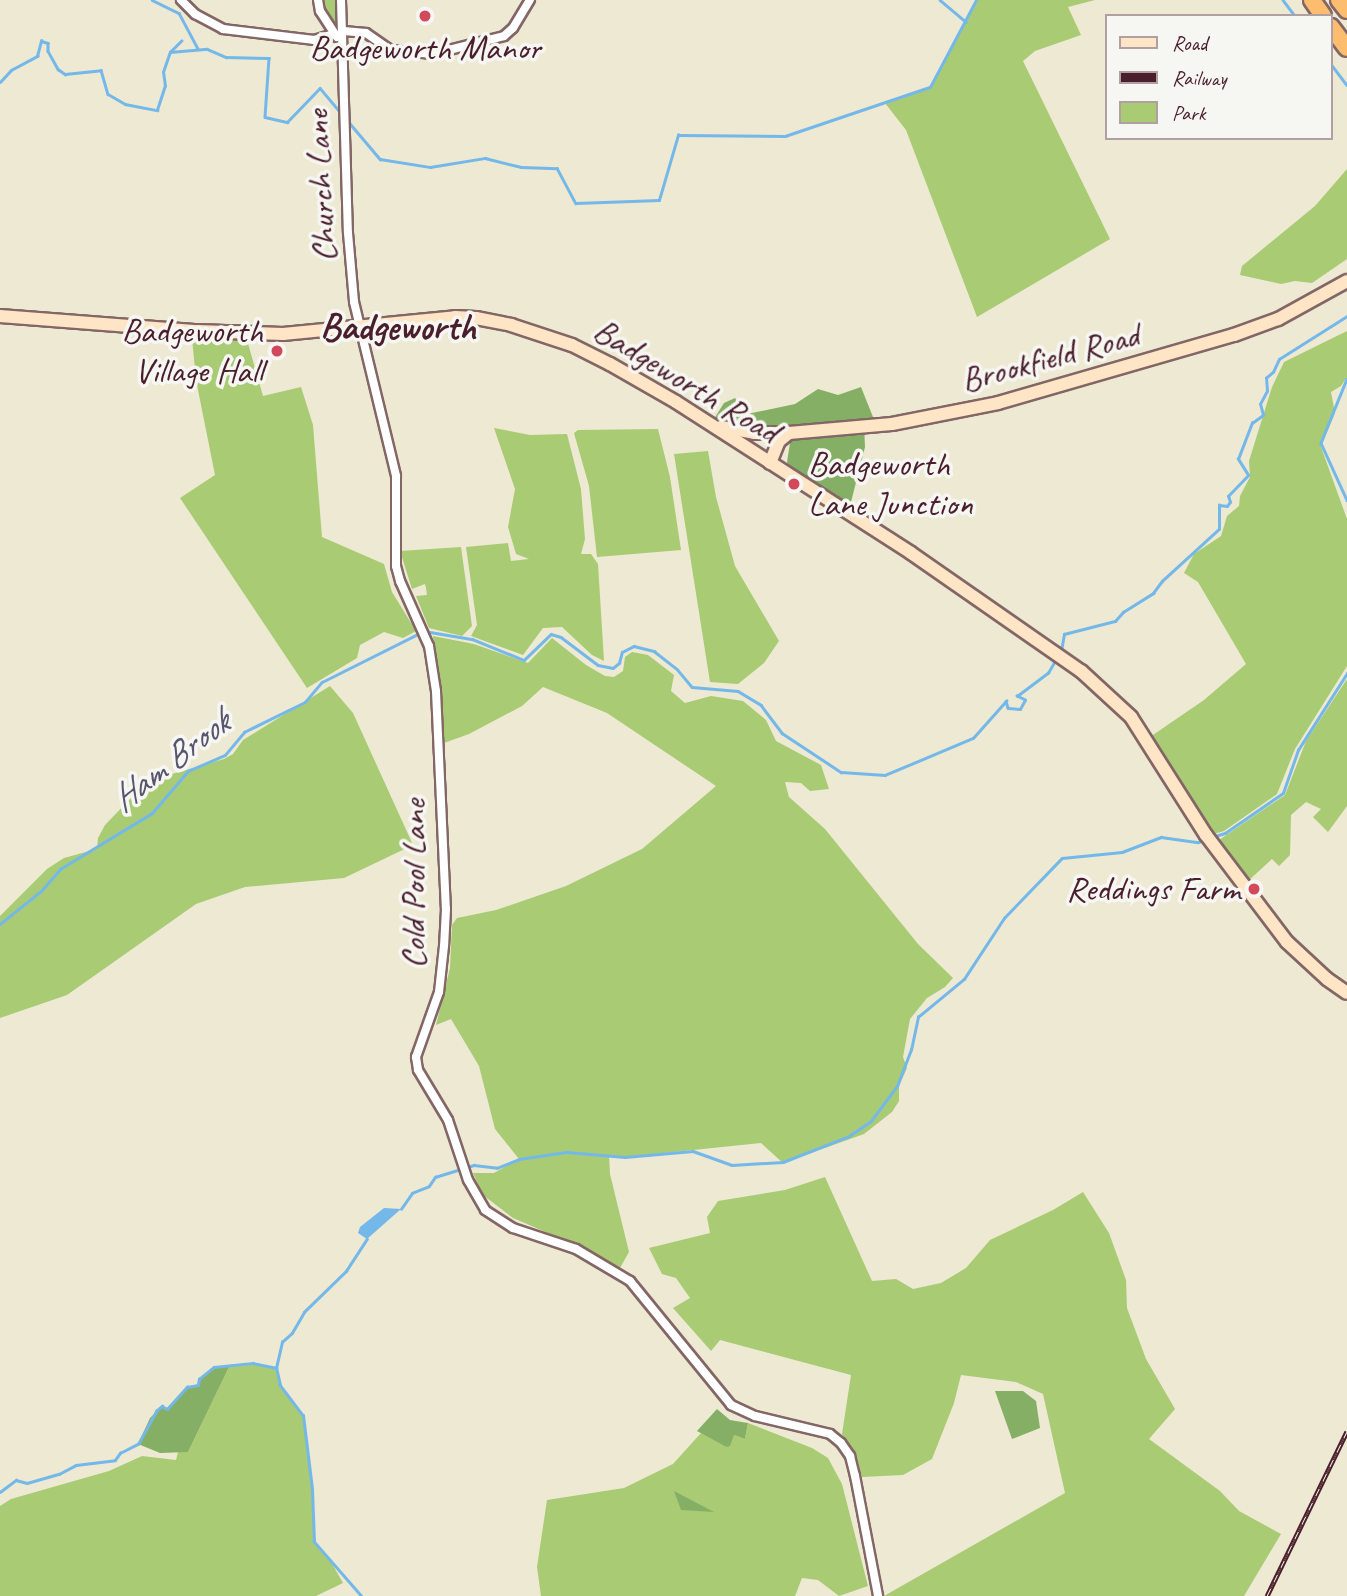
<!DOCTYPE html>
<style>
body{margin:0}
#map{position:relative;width:1347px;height:1596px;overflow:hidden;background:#ede9d3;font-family:Caveat,sans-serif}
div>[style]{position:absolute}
.green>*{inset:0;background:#a9cb74}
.forest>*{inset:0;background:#86af66}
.water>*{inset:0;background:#74b8ea}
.stream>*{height:2.5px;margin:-1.25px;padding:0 1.25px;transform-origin:1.25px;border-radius:1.25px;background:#74b8ea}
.roads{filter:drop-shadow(2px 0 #836666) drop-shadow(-2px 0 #836666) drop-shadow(0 2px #836666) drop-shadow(0 -2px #836666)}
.street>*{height:8px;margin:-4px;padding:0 4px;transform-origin:4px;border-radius:4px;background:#fff}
.secondary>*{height:12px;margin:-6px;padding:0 6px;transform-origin:6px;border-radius:6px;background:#fee5c5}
.highway>*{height:16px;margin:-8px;padding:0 8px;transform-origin:8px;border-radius:8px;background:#fcbd6f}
.rail>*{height:5px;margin-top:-2.5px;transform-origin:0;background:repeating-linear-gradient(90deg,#f6f6f2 0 8px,#4a1f2b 0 16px);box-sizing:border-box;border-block:2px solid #4a1f2b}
.dots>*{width:19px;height:19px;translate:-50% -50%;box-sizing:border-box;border:4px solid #f6f6f2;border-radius:50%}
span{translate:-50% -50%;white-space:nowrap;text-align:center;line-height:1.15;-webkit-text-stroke:7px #f6f6f2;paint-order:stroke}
.poi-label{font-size:35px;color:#4a1f2b}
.right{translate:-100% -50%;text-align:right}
.left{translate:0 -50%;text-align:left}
.street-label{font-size:35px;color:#4a1f2b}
.water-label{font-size:37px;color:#59556e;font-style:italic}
.quarter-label{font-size:38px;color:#4a1f2b;font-weight:700}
.legend{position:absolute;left:1105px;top:14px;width:228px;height:126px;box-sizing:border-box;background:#f6f6f2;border:2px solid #b1a0a2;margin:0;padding:9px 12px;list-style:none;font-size:21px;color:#4a1f2b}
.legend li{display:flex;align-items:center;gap:14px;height:35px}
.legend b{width:35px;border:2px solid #b1a0a2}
</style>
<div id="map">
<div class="green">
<i style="clip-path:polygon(318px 0,341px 0,342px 41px)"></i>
<i style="clip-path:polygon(976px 0,1095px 0,1068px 7px,1081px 35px,1035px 51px,1023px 61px,1110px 239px,977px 317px,906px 130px,885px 103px,930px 87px)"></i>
<i style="clip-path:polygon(1347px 169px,1347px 259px,1312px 283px,1295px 281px,1281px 284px,1240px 275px,1242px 266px,1315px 206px)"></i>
<i style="clip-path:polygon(1347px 331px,1347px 377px,1341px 386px,1331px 392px,1335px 413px,1321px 447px,1347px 519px,1347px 666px,1295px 749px,1277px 794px,1224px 831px,1214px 834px,1150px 737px,1204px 700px,1246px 664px,1198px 582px,1184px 573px,1194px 554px,1221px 536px,1227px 516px,1239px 506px,1240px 496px,1250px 477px,1249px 461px,1272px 387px,1284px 362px)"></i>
<i style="clip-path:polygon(192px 338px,226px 341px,247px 340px,263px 396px,301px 387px,313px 425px,322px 537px,384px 564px,392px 592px,416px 631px,403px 638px,384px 632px,360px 645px,357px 658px,307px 688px,180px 498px,215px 475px,196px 380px)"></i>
<i style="clip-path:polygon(494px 428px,530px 435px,567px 434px,581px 489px,585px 539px,581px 554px,591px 554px,598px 564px,604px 661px,592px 655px,562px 627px,543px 628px,523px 655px,471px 636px,477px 625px,466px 547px,508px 543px,511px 561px,529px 559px,516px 554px,508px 527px,515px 489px)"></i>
<i style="clip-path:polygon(658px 429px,670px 477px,681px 550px,597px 557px,589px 486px,574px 433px,578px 430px)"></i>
<i style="clip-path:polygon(708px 451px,716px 497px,735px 566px,779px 641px,764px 663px,738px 684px,710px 682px,674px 454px)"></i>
<i style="clip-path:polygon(461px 547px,472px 626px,462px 636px,429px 628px,416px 596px,427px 595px,426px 588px,425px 584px,412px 589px,400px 551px)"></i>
<i style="clip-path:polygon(433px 636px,474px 644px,528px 663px,552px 638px,586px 665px,605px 676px,614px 677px,623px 671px,625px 657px,632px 652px,648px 655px,674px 675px,671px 691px,685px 703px,711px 696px,743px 701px,766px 720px,776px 741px,821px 765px,829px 789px,810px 791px,801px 783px,785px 782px,789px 797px,825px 829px,918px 944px,953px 978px,945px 987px,927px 998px,910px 1019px,903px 1057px,907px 1068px,899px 1086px,899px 1101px,892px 1112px,864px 1134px,783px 1163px,761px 1143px,625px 1157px,609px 1155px,610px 1174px,629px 1252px,620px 1268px,590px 1251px,513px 1218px,483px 1195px,473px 1173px,494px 1173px,519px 1159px,495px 1129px,479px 1066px,451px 1019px,436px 1025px,450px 968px,452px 925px,457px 918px,496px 910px,566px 886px,642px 849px,716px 786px,607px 713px,543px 687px,522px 706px,469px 734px,444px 743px)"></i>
<i style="clip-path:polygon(1347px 679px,1347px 806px,1328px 832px,1313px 817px,1321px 809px,1306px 802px,1291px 815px,1290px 855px,1279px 866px,1272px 859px,1247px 882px,1219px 840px,1285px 795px,1306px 741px)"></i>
<i style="clip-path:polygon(330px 686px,353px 713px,413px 845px,344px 878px,245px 887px,196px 904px,67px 995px,0 1018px,0 916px,47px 869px,64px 858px,97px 849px,98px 838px,105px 825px,132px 797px,165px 776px,224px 759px,233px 754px,243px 740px)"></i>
<i style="clip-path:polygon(825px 1177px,872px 1281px,896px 1279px,913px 1289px,941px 1283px,966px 1268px,990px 1240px,1053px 1210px,1083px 1192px,1109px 1233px,1126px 1280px,1127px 1308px,1146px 1359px,1175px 1409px,1149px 1439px,1220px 1491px,1239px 1511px,1281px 1534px,1244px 1596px,884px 1596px,1065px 1493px,1043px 1394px,1016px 1382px,961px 1375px,954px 1403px,932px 1459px,903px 1475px,862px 1477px,855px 1454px,842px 1434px,851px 1375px,720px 1340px,711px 1351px,673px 1308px,690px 1298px,676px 1278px,662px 1274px,649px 1248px,710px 1233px,707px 1217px,718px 1201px,785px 1190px)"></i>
<i style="clip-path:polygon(253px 1363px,276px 1368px,280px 1385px,303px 1416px,312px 1489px,314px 1542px,330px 1560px,343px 1583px,316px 1596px,0 1596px,0 1506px,11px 1499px,109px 1471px,142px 1456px,176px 1460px,178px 1452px,188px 1452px,230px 1365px)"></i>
<i style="clip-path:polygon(748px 1423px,812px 1448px,828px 1458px,842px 1484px,868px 1586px,839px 1596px,818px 1580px,802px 1578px,795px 1596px,541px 1596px,537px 1567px,547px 1500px,624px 1488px,673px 1464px,701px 1433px,726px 1447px,734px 1435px,745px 1439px)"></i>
</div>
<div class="forest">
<i style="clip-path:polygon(861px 387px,875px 422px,864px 424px,865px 447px,850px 506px,789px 468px,787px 462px,792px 430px,730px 424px,714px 419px,724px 403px,735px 398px,747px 414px,795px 404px,818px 389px,838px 395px)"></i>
<i style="clip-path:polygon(230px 1365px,188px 1452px,160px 1453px,138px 1444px,150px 1418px,162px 1406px,167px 1408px,187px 1387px,197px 1385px,199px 1379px,214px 1367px)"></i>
<i style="clip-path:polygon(995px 1391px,1023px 1391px,1036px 1401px,1040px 1428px,1012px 1439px)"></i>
<i style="clip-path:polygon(717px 1409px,730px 1420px,748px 1423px,745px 1439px,734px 1435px,730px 1446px,726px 1447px,697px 1431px)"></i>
<i style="clip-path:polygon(674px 1491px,714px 1512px,681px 1510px)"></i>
</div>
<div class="water">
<i style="clip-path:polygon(384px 1208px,401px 1209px,367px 1239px,358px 1233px,360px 1227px)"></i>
</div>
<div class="stream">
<i style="left:152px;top:0;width:30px;rotate:26deg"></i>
<i style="left:179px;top:13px;width:40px;rotate:62deg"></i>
<i style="left:940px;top:0;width:34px;rotate:40deg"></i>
<i style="left:1283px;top:0;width:20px;rotate:53deg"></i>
<i style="left:170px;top:52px;width:16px;rotate:-45deg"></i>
<i style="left:1331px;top:64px;width:26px;rotate:53deg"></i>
<i style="left:0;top:82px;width:16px;rotate:-47deg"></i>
<i style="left:11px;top:70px;width:30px;rotate:-28deg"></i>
<i style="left:37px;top:56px;width:16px;rotate:-75deg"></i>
<i style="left:41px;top:41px;width:7px;rotate:16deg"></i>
<i style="left:48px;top:43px;width:8px;rotate:90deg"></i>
<i style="left:48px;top:51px;width:21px;rotate:61deg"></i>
<i style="left:58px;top:69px;width:9px;rotate:36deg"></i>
<i style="left:65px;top:74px;width:36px;rotate:-6deg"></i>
<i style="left:101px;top:70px;width:25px;rotate:74deg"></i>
<i style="left:108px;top:94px;width:20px;rotate:30deg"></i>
<i style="left:125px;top:104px;width:33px;rotate:11deg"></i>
<i style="left:157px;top:110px;width:25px;rotate:-72deg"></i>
<i style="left:165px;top:86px;width:14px;rotate:-98deg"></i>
<i style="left:163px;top:72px;width:21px;rotate:-71deg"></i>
<i style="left:170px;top:52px;width:37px;rotate:-5deg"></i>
<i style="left:207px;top:49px;width:21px;rotate:23deg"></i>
<i style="left:226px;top:57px;width:43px;rotate:1.3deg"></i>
<i style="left:269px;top:58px;width:59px;rotate:93.9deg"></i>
<i style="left:265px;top:117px;width:23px;rotate:13deg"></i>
<i style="left:287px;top:122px;width:47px;rotate:-45.9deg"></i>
<i style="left:320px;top:88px;width:33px;rotate:50deg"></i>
<i style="left:348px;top:121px;width:50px;rotate:49.9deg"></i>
<i style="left:380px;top:159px;width:51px;rotate:9.1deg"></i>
<i style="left:430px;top:167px;width:56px;rotate:-9.3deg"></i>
<i style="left:485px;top:158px;width:37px;rotate:14deg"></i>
<i style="left:521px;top:167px;width:36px;rotate:2deg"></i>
<i style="left:557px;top:168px;width:40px;rotate:62deg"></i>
<i style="left:576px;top:203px;width:83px;rotate:-2.1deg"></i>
<i style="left:659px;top:200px;width:68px;rotate:-73.7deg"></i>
<i style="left:678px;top:135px;width:107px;rotate:0.5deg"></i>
<i style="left:785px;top:136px;width:153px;rotate:-18.7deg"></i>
<i style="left:930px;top:87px;width:98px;rotate:-62.1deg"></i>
<i style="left:1347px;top:379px;width:69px;rotate:112.1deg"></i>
<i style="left:1321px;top:443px;width:63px;rotate:65.5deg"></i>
<i style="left:430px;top:632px;width:43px;rotate:9.5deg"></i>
<i style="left:472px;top:639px;width:56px;rotate:22deg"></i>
<i style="left:524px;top:660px;width:37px;rotate:-44deg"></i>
<i style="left:551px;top:634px;width:10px;rotate:17deg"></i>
<i style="left:561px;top:637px;width:46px;rotate:37.1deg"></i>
<i style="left:598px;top:665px;width:15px;rotate:11deg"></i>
<i style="left:613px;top:668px;width:8px;rotate:-40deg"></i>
<i style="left:619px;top:663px;width:11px;rotate:-75deg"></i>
<i style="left:622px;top:652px;width:13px;rotate:-27deg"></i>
<i style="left:634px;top:646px;width:21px;rotate:14deg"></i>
<i style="left:654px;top:651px;width:29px;rotate:38deg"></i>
<i style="left:677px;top:669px;width:23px;rotate:50deg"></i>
<i style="left:692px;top:687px;width:46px;rotate:5deg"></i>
<i style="left:738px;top:691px;width:27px;rotate:31deg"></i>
<i style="left:761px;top:705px;width:35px;rotate:53deg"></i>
<i style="left:782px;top:733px;width:71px;rotate:33.5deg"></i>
<i style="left:841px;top:772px;width:44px;rotate:3.9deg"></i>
<i style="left:885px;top:775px;width:95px;rotate:-22.8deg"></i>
<i style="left:973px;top:738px;width:50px;rotate:-48.3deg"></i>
<i style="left:1006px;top:701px;width:7px;rotate:74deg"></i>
<i style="left:1008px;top:708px;width:12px;rotate:5deg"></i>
<i style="left:1020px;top:709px;width:10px;rotate:-61deg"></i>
<i style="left:1025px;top:700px;width:9px;rotate:-153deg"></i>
<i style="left:1017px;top:696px;width:39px;rotate:-37deg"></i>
<i style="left:1048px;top:673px;width:16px;rotate:-60deg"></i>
<i style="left:1061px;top:651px;width:17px;rotate:-80deg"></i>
<i style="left:1064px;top:634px;width:53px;rotate:-14.3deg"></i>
<i style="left:1115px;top:621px;width:12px;rotate:-48deg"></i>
<i style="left:1123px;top:612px;width:36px;rotate:-32deg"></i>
<i style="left:1153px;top:593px;width:15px;rotate:-53deg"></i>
<i style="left:1162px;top:581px;width:77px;rotate:-42.4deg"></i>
<i style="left:1219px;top:529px;width:24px;rotate:-90deg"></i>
<i style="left:1219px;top:505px;width:8px;rotate:7deg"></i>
<i style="left:1227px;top:506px;width:5px;rotate:-53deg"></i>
<i style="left:1230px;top:502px;width:6px;rotate:-108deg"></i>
<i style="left:1228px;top:496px;width:29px;rotate:-46deg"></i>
<i style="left:1248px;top:475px;width:19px;rotate:-122deg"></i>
<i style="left:1238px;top:459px;width:39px;rotate:-69deg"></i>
<i style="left:1252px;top:423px;width:14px;rotate:-36deg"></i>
<i style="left:1263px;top:415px;width:11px;rotate:-105deg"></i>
<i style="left:1260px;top:404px;width:15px;rotate:-62deg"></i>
<i style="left:1267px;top:391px;width:13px;rotate:-94deg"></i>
<i style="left:1266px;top:378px;width:9px;rotate:-41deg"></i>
<i style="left:1273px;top:372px;width:14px;rotate:-65deg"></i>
<i style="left:1279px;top:359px;width:80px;rotate:-32.3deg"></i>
<i style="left:1212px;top:837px;width:14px;rotate:-17deg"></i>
<i style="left:1225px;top:833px;width:70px;rotate:-34.6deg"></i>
<i style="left:1283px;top:793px;width:46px;rotate:-70.8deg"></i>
<i style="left:1298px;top:750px;width:91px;rotate:-57.5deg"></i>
<i style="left:0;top:924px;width:53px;rotate:-38.8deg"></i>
<i style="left:41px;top:891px;width:29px;rotate:-49deg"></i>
<i style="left:60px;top:869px;width:108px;rotate:-31.3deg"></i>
<i style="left:152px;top:813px;width:55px;rotate:-49.4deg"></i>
<i style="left:188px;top:771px;width:40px;rotate:-23.4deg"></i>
<i style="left:225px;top:755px;width:30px;rotate:-50deg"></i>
<i style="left:244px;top:732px;width:68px;rotate:-26.2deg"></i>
<i style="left:305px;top:702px;width:26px;rotate:-50deg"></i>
<i style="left:322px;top:682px;width:107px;rotate:-26.6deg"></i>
<i style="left:401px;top:1209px;width:19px;rotate:-55deg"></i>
<i style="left:412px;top:1193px;width:18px;rotate:-22deg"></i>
<i style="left:429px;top:1186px;width:11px;rotate:-56deg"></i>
<i style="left:435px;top:1177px;width:41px;rotate:-17.1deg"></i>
<i style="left:474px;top:1165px;width:23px;rotate:7deg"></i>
<i style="left:497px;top:1168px;width:24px;rotate:-22deg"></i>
<i style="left:519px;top:1159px;width:49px;rotate:-8.3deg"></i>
<i style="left:567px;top:1152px;width:58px;rotate:4.9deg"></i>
<i style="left:625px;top:1157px;width:68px;rotate:-5deg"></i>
<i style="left:693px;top:1151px;width:41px;rotate:19.7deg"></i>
<i style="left:732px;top:1165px;width:51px;rotate:-3.4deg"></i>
<i style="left:783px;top:1162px;width:71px;rotate:-21.5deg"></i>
<i style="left:849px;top:1136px;width:27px;rotate:-34deg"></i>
<i style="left:871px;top:1121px;width:44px;rotate:-53.4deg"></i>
<i style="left:897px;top:1086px;width:39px;rotate:-69deg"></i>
<i style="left:911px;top:1050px;width:34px;rotate:-78deg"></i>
<i style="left:918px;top:1017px;width:60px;rotate:-39.6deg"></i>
<i style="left:964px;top:979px;width:73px;rotate:-56.7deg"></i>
<i style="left:1004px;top:918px;width:83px;rotate:-46deg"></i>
<i style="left:1062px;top:858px;width:60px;rotate:-5.7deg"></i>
<i style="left:1122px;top:852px;width:42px;rotate:-21deg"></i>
<i style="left:1161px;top:837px;width:37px;rotate:8deg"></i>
<i style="left:1198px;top:842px;width:8px;rotate:-14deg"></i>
<i style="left:0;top:1492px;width:20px;rotate:-37deg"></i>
<i style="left:16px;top:1480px;width:11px;rotate:15deg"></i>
<i style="left:27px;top:1483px;width:33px;rotate:-16deg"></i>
<i style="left:59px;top:1474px;width:19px;rotate:-28deg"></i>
<i style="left:76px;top:1465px;width:39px;rotate:-7deg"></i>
<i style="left:115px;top:1460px;width:9px;rotate:-54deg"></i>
<i style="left:120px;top:1453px;width:20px;rotate:-27deg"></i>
<i style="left:138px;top:1444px;width:38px;rotate:-61deg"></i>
<i style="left:156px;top:1411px;width:8px;rotate:-40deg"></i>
<i style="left:162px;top:1406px;width:6px;rotate:31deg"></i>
<i style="left:167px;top:1409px;width:30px;rotate:-48deg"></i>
<i style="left:187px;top:1387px;width:11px;rotate:-10deg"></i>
<i style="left:198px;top:1385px;width:6px;rotate:-81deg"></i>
<i style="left:199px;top:1379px;width:19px;rotate:-39deg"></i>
<i style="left:214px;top:1367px;width:39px;rotate:-6deg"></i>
<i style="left:253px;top:1363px;width:24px;rotate:12deg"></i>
<i style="left:361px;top:1596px;width:72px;rotate:-131deg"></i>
<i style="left:314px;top:1542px;width:53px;rotate:-92.2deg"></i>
<i style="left:312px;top:1489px;width:74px;rotate:-97deg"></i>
<i style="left:303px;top:1416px;width:39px;rotate:-127deg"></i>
<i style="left:280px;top:1385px;width:17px;rotate:-103deg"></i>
<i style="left:276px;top:1368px;width:27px;rotate:-77deg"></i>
<i style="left:282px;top:1342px;width:13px;rotate:-42deg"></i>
<i style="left:292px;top:1333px;width:24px;rotate:-60deg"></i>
<i style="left:304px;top:1312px;width:59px;rotate:-44.3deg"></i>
<i style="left:346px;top:1271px;width:38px;rotate:-57deg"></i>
</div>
<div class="roads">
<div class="street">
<i style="left:181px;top:0;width:20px;rotate:45deg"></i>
<i style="left:195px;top:14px;width:32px;rotate:28deg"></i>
<i style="left:223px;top:29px;width:92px;rotate:6.9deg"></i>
<i style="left:314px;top:40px;width:21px;rotate:-17deg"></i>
<i style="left:318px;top:0;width:11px;rotate:80deg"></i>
<i style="left:320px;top:11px;width:31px;rotate:57deg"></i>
<i style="left:341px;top:0;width:233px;rotate:88.3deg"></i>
<i style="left:348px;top:233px;width:69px;rotate:85deg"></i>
<i style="left:354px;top:302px;width:179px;rotate:76.4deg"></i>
<i style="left:396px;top:476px;width:90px;rotate:90deg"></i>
<i style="left:396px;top:566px;width:16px;rotate:75deg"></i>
<i style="left:400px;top:581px;width:71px;rotate:66deg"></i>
<i style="left:429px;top:646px;width:46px;rotate:81.2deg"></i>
<i style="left:436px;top:691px;width:218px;rotate:87.4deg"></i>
<i style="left:446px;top:909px;width:37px;rotate:93deg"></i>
<i style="left:444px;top:946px;width:46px;rotate:96.2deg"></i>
<i style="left:439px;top:992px;width:69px;rotate:109.5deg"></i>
<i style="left:416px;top:1057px;width:13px;rotate:81deg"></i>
<i style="left:418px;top:1070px;width:58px;rotate:59deg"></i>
<i style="left:448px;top:1120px;width:63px;rotate:71.6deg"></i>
<i style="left:468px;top:1180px;width:34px;rotate:60deg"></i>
<i style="left:485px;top:1210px;width:33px;rotate:33deg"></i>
<i style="left:513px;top:1228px;width:66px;rotate:18.4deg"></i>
<i style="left:576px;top:1249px;width:63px;rotate:30.7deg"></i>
<i style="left:630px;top:1281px;width:160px;rotate:50.8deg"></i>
<i style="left:731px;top:1405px;width:26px;rotate:25deg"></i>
<i style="left:755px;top:1416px;width:77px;rotate:13.5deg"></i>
<i style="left:830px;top:1434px;width:14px;rotate:39deg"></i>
<i style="left:841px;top:1443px;width:16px;rotate:55deg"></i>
<i style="left:850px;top:1456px;width:21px;rotate:76deg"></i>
<i style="left:855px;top:1476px;width:122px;rotate:79.1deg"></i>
<i style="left:344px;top:31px;width:22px;rotate:5deg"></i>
<i style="left:366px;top:33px;width:29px;rotate:35deg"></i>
<i style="left:390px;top:50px;width:43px;rotate:5.3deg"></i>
<i style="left:433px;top:54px;width:73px;rotate:-14.2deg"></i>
<i style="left:504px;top:36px;width:12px;rotate:-42deg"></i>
<i style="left:513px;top:28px;width:33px;rotate:-59deg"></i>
</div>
<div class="secondary">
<i style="left:0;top:316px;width:198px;rotate:4.4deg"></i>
<i style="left:197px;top:331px;width:86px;rotate:2deg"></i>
<i style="left:283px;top:334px;width:173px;rotate:-5.6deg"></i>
<i style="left:455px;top:317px;width:21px;rotate:3deg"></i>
<i style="left:476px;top:318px;width:36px;rotate:11deg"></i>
<i style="left:511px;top:325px;width:64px;rotate:18.2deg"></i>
<i style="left:572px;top:345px;width:42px;rotate:26.6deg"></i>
<i style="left:610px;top:364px;width:76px;rotate:29.9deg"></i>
<i style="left:676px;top:402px;width:279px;rotate:32.7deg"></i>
<i style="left:911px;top:553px;width:207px;rotate:34.8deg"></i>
<i style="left:1081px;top:671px;width:68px;rotate:42.6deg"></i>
<i style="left:1131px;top:717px;width:140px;rotate:57.6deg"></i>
<i style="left:1206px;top:835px;width:134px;rotate:52.9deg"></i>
<i style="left:1287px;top:942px;width:54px;rotate:42.8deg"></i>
<i style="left:1327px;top:979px;width:24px;rotate:35deg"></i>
<i style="left:721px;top:427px;width:34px;rotate:10deg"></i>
<i style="left:754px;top:433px;width:35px"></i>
<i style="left:789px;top:433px;width:103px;rotate:-5deg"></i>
<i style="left:892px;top:424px;width:108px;rotate:-11.2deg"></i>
<i style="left:998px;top:403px;width:246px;rotate:-16.1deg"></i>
<i style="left:1234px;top:335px;width:47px;rotate:-20deg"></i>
<i style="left:1278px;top:319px;width:79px;rotate:-28.8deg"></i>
<i style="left:770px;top:463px;width:24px;rotate:-68deg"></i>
<i style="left:779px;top:441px;width:13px;rotate:-39deg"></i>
</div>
<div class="highway">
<i style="left:1312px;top:0;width:19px;rotate:55deg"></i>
<i style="left:1339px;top:0;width:13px;rotate:51deg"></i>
<i style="left:1331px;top:27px;width:26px;rotate:53deg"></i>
</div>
</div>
<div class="rail">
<i style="left:1267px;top:1596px;width:183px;rotate:-64.1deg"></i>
</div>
<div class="dots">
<i style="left:425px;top:16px;background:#d1495b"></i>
<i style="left:277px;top:351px;background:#d1495b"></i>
<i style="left:794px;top:484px;background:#d1495b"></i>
<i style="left:1254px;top:889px;background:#d1495b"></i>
</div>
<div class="poi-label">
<span style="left:425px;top:48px">Badgeworth Manor</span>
<span class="right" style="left:263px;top:351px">Badgeworth<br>Village Hall</span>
<span class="left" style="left:808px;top:484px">Badgeworth<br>Lane Junction</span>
<span class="right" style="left:1240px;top:889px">Reddings Farm</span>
</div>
<div class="street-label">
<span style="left:321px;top:186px;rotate:-93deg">Church Lane</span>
<span style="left:1050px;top:358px;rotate:-15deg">Brookfield Road</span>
<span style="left:686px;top:381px;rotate:31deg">Badgeworth Road</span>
<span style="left:414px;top:884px;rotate:-90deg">Cold Pool Lane</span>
</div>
<div class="water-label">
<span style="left:170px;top:761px;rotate:-38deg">Ham Brook</span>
</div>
<div class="quarter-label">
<span style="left:398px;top:327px">Badgeworth</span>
</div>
<ul class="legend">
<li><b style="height:9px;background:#fee5c5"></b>Road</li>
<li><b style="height:9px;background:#4a1f2b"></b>Railway</li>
<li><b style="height:19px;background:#a9cb74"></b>Park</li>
</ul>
</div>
